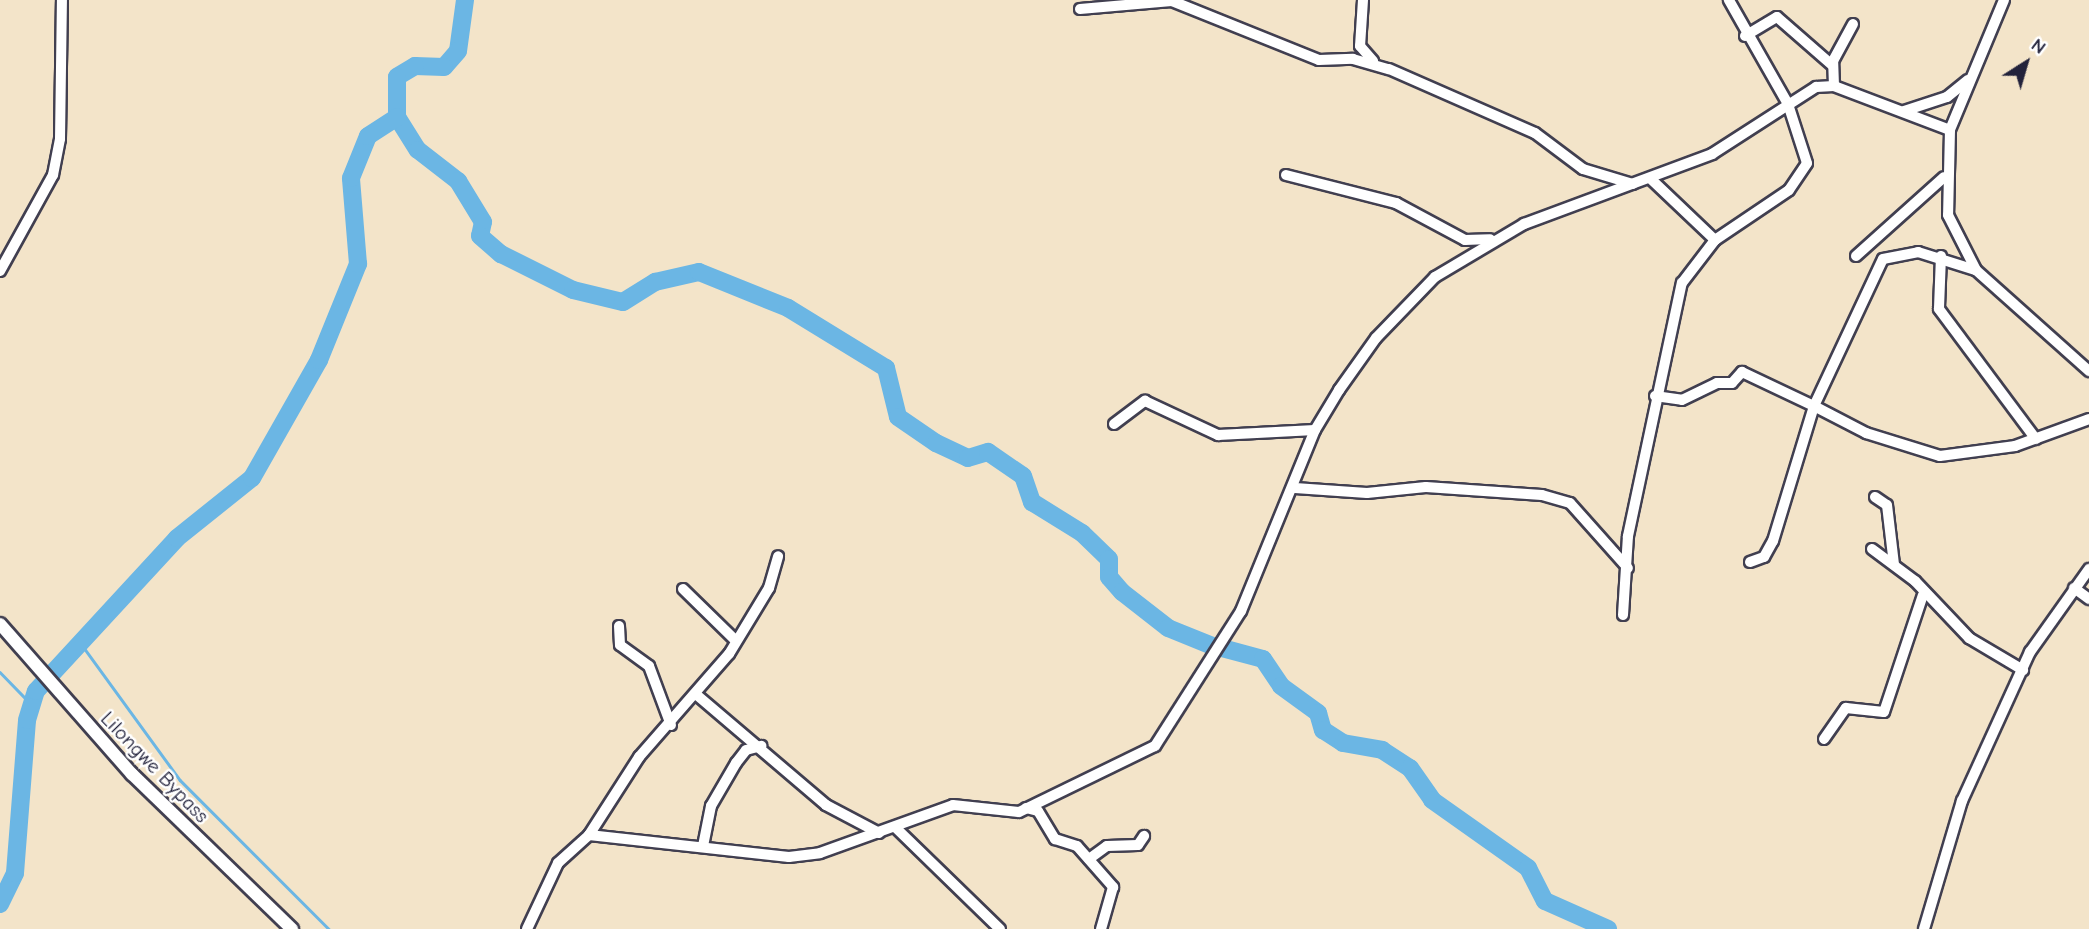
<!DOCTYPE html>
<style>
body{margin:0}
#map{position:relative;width:2089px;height:929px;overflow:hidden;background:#f3e4c9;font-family:"Comic Neue",sans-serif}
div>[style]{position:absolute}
.stream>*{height:2.5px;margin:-1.25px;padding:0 1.25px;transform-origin:1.25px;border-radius:1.25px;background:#6bb6e4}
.river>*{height:18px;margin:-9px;padding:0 9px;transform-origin:9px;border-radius:9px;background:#6bb6e4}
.roads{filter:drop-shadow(2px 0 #413f50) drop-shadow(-2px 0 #413f50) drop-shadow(0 2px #413f50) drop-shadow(0 -2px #413f50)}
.minor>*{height:10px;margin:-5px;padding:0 5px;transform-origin:5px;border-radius:5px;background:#fff}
.major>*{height:12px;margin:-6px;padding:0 6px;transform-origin:6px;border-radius:6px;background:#fff}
span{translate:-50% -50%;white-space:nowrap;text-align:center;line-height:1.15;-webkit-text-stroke:5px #fff;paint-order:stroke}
.street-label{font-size:21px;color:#22223b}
.north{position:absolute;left:1991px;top:28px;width:70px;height:70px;-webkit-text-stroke:5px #fff;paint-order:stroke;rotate:37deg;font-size:19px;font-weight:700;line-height:28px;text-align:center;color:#22223b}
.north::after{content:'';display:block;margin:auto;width:24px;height:32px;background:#22223b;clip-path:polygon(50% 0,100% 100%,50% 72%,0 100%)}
</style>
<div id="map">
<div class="stream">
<i style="left:82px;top:645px;width:167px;rotate:54deg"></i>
<i style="left:180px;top:780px;width:211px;rotate:45deg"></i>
<i style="left:0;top:672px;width:43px;rotate:45.9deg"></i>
</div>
<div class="river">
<i style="left:465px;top:0;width:51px;rotate:97.8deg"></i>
<i style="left:458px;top:51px;width:21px;rotate:131deg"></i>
<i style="left:444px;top:67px;width:29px;rotate:-178deg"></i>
<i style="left:415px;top:66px;width:21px;rotate:149deg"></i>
<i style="left:397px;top:77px;width:40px;rotate:90deg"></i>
<i style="left:397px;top:117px;width:39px;rotate:58deg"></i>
<i style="left:418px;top:150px;width:51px;rotate:37.8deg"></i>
<i style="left:458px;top:181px;width:48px;rotate:58.6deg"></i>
<i style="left:483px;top:222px;width:14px;rotate:102deg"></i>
<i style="left:480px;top:236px;width:28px;rotate:41deg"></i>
<i style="left:501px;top:254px;width:80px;rotate:26.6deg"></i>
<i style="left:573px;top:290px;width:51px;rotate:13.5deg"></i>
<i style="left:623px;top:302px;width:38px;rotate:-32deg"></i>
<i style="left:655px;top:282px;width:45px;rotate:-12.8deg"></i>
<i style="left:699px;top:272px;width:96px;rotate:22deg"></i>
<i style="left:788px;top:308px;width:115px;rotate:31.5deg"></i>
<i style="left:886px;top:368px;width:50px;rotate:76.2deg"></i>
<i style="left:898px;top:417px;width:46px;rotate:34.4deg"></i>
<i style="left:936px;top:443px;width:35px;rotate:25deg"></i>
<i style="left:968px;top:458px;width:21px;rotate:-17deg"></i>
<i style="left:988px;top:452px;width:42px;rotate:34.4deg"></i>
<i style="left:1023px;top:476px;width:28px;rotate:71deg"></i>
<i style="left:1032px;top:502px;width:59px;rotate:31.8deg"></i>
<i style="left:1082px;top:533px;width:37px;rotate:44deg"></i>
<i style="left:1109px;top:559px;width:18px;rotate:90deg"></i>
<i style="left:1109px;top:577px;width:20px;rotate:49deg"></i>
<i style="left:1122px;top:592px;width:58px;rotate:38deg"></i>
<i style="left:1168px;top:628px;width:51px;rotate:22deg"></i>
<i style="left:1222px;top:648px;width:42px;rotate:15deg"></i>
<i style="left:1263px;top:659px;width:32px;rotate:56deg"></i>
<i style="left:1281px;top:686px;width:46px;rotate:36.1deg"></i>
<i style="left:1318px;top:713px;width:18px;rotate:74deg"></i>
<i style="left:1323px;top:730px;width:24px;rotate:33deg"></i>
<i style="left:1343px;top:743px;width:40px;rotate:10deg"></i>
<i style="left:1382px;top:750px;width:33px;rotate:33deg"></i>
<i style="left:1410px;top:768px;width:39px;rotate:55deg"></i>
<i style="left:1432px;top:800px;width:118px;rotate:35.3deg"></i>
<i style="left:1528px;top:868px;width:37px;rotate:63deg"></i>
<i style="left:1545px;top:901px;width:69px;rotate:24deg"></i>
<i style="left:0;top:904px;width:34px;rotate:-64deg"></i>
<i style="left:15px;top:873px;width:153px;rotate:-85.5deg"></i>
<i style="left:27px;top:720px;width:30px;rotate:-73deg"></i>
<i style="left:36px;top:691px;width:208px;rotate:-47.3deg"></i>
<i style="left:177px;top:538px;width:96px;rotate:-38.7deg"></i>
<i style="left:252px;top:478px;width:136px;rotate:-60.4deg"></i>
<i style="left:319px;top:360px;width:104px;rotate:-67.9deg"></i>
<i style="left:358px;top:264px;width:86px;rotate:-94.7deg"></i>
<i style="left:351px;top:178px;width:45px;rotate:-68deg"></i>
<i style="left:368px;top:136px;width:35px;rotate:-33deg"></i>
</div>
<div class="roads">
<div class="minor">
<i style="left:1363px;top:0;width:46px;rotate:93.7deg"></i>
<i style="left:1360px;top:46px;width:20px;rotate:49deg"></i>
<i style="left:2004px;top:0;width:141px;rotate:112.6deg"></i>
<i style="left:1950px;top:130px;width:85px;rotate:91.3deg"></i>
<i style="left:1948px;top:215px;width:62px;rotate:63deg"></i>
<i style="left:1976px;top:270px;width:152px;rotate:41.8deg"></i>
<i style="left:1080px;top:9px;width:92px;rotate:-5deg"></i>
<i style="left:1172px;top:1px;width:158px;rotate:21.9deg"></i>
<i style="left:1319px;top:60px;width:34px;rotate:-2deg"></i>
<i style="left:1353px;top:59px;width:37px;rotate:16deg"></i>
<i style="left:1389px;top:69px;width:159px;rotate:23.7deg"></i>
<i style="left:1535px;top:133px;width:60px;rotate:36.9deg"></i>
<i style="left:1583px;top:169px;width:52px;rotate:16.7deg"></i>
<i style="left:1745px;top:36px;width:37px;rotate:-31deg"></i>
<i style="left:1777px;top:17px;width:73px;rotate:41.1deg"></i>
<i style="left:1834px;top:86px;width:25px;rotate:-92deg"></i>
<i style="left:1833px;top:61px;width:42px;rotate:-61.6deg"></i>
<i style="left:1904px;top:111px;width:45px;rotate:-18deg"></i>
<i style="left:1947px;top:97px;width:27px;rotate:-39deg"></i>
<i style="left:1286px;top:175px;width:114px;rotate:14.3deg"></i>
<i style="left:1396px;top:203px;width:78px;rotate:28.2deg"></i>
<i style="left:1465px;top:240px;width:25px;rotate:-2deg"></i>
<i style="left:1715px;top:240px;width:89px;rotate:-34deg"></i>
<i style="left:1789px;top:190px;width:32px;rotate:-56deg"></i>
<i style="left:1807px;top:163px;width:62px;rotate:-107.9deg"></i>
<i style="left:1788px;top:104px;width:120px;rotate:-119.6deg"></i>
<i style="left:1856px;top:256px;width:118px;rotate:-41.9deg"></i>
<i style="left:1941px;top:256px;width:53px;rotate:92.2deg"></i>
<i style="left:1939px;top:309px;width:162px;rotate:53.3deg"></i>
<i style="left:0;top:271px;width:110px;rotate:-61.1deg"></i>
<i style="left:53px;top:175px;width:37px;rotate:-79deg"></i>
<i style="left:60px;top:139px;width:139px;rotate:-89.2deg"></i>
<i style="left:1655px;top:396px;width:27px;rotate:8deg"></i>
<i style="left:1682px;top:400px;width:39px;rotate:-26deg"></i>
<i style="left:1717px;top:383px;width:15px"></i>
<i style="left:1732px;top:383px;width:15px;rotate:-48deg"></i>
<i style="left:1742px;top:372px;width:80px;rotate:25.3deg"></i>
<i style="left:1814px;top:406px;width:162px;rotate:-64.9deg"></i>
<i style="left:1883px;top:259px;width:36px;rotate:-11deg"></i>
<i style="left:1918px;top:252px;width:60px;rotate:17.5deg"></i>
<i style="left:1114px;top:424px;width:39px;rotate:-37deg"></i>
<i style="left:1145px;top:401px;width:81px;rotate:25deg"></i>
<i style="left:1218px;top:435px;width:97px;rotate:-3deg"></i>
<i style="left:1295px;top:488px;width:72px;rotate:4deg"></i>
<i style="left:1367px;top:493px;width:59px;rotate:-5.8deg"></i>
<i style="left:1426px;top:487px;width:116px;rotate:3.9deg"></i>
<i style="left:1542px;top:495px;width:29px;rotate:16deg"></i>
<i style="left:1570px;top:503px;width:87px;rotate:48.3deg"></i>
<i style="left:1875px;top:497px;width:14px;rotate:34deg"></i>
<i style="left:1887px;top:505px;width:60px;rotate:83.3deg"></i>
<i style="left:1872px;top:549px;width:54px;rotate:36.7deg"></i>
<i style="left:1915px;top:581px;width:79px;rotate:46.5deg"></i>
<i style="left:1969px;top:638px;width:63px;rotate:30.7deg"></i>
<i style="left:1750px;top:562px;width:15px;rotate:-20deg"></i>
<i style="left:1764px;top:557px;width:18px;rotate:-61deg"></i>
<i style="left:1773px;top:541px;width:141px;rotate:-73.1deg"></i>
<i style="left:1814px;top:406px;width:59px;rotate:27.4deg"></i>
<i style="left:1866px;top:433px;width:77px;rotate:17.3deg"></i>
<i style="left:1940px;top:456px;width:76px;rotate:-7.6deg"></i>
<i style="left:2015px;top:446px;width:79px;rotate:-20deg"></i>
<i style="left:2074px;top:588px;width:19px;rotate:36deg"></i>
<i style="left:683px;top:589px;width:71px;rotate:44.4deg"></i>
<i style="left:1623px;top:615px;width:79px;rotate:-86.4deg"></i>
<i style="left:1628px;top:536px;width:259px;rotate:-78deg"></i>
<i style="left:1682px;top:283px;width:54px;rotate:-52.5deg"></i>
<i style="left:1715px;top:240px;width:88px;rotate:-136.4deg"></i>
<i style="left:619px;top:626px;width:19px;rotate:87deg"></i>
<i style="left:620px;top:645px;width:36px;rotate:36deg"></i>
<i style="left:649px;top:666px;width:63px;rotate:69.6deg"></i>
<i style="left:698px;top:696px;width:168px;rotate:40.4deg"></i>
<i style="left:826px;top:805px;width:60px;rotate:27.8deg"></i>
<i style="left:1824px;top:739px;width:38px;rotate:-55deg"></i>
<i style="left:1846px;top:708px;width:38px;rotate:6deg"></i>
<i style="left:1884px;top:712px;width:123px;rotate:-71.6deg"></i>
<i style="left:1026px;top:808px;width:12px;rotate:14deg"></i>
<i style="left:1038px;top:811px;width:33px;rotate:59deg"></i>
<i style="left:1055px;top:839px;width:23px;rotate:18deg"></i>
<i style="left:1077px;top:846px;width:55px;rotate:48.7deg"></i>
<i style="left:1113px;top:887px;width:44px;rotate:105.9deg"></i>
<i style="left:896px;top:828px;width:145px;rotate:44.2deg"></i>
<i style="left:589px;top:835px;width:93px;rotate:-57.3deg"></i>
<i style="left:639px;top:757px;width:137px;rotate:-48.9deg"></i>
<i style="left:729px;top:654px;width:77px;rotate:-58.8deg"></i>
<i style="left:769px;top:588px;width:33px;rotate:-74deg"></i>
<i style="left:703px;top:846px;width:41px;rotate:-78.7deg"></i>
<i style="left:711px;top:806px;width:50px;rotate:-59.8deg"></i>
<i style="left:736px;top:763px;width:16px;rotate:-52deg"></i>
<i style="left:746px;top:750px;width:16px;rotate:-15deg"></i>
<i style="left:1089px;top:859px;width:22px;rotate:-36deg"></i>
<i style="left:1107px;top:846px;width:31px;rotate:-2deg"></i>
<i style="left:1138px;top:845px;width:11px;rotate:-56deg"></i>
<i style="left:527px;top:929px;width:73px;rotate:-64.8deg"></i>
<i style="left:558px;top:863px;width:42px;rotate:-42.1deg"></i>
<i style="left:589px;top:835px;width:201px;rotate:6.3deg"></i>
<i style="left:789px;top:857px;width:31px;rotate:-7deg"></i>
<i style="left:820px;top:853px;width:141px;rotate:-19.8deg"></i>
<i style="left:953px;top:805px;width:66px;rotate:6.1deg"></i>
<i style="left:1019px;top:812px;width:151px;rotate:-25.9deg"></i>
<i style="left:1155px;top:746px;width:160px;rotate:-57.5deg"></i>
<i style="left:1241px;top:611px;width:196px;rotate:-67.8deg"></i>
<i style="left:1315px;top:430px;width:47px;rotate:-59deg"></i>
<i style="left:1339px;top:390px;width:64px;rotate:-54.6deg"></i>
<i style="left:1376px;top:338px;width:85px;rotate:-46deg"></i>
<i style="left:1435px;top:277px;width:104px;rotate:-30.8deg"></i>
<i style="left:1524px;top:224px;width:201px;rotate:-20.4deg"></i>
<i style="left:1712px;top:154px;width:124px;rotate:-32.8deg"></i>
<i style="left:1816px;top:87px;width:18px;rotate:-3deg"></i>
<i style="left:1834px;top:86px;width:124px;rotate:20.8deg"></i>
<i style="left:1924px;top:929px;width:134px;rotate:-73.5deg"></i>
<i style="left:1962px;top:801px;width:164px;rotate:-65.5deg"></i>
<i style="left:2030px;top:652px;width:102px;rotate:-54.6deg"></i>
</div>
<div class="major">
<i style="left:0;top:624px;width:200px;rotate:48.7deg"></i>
<i style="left:132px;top:774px;width:223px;rotate:44.1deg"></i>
</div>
</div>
<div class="street-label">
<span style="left:155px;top:767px;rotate:46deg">Lilongwe Bypass</span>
</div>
<div class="north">N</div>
</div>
